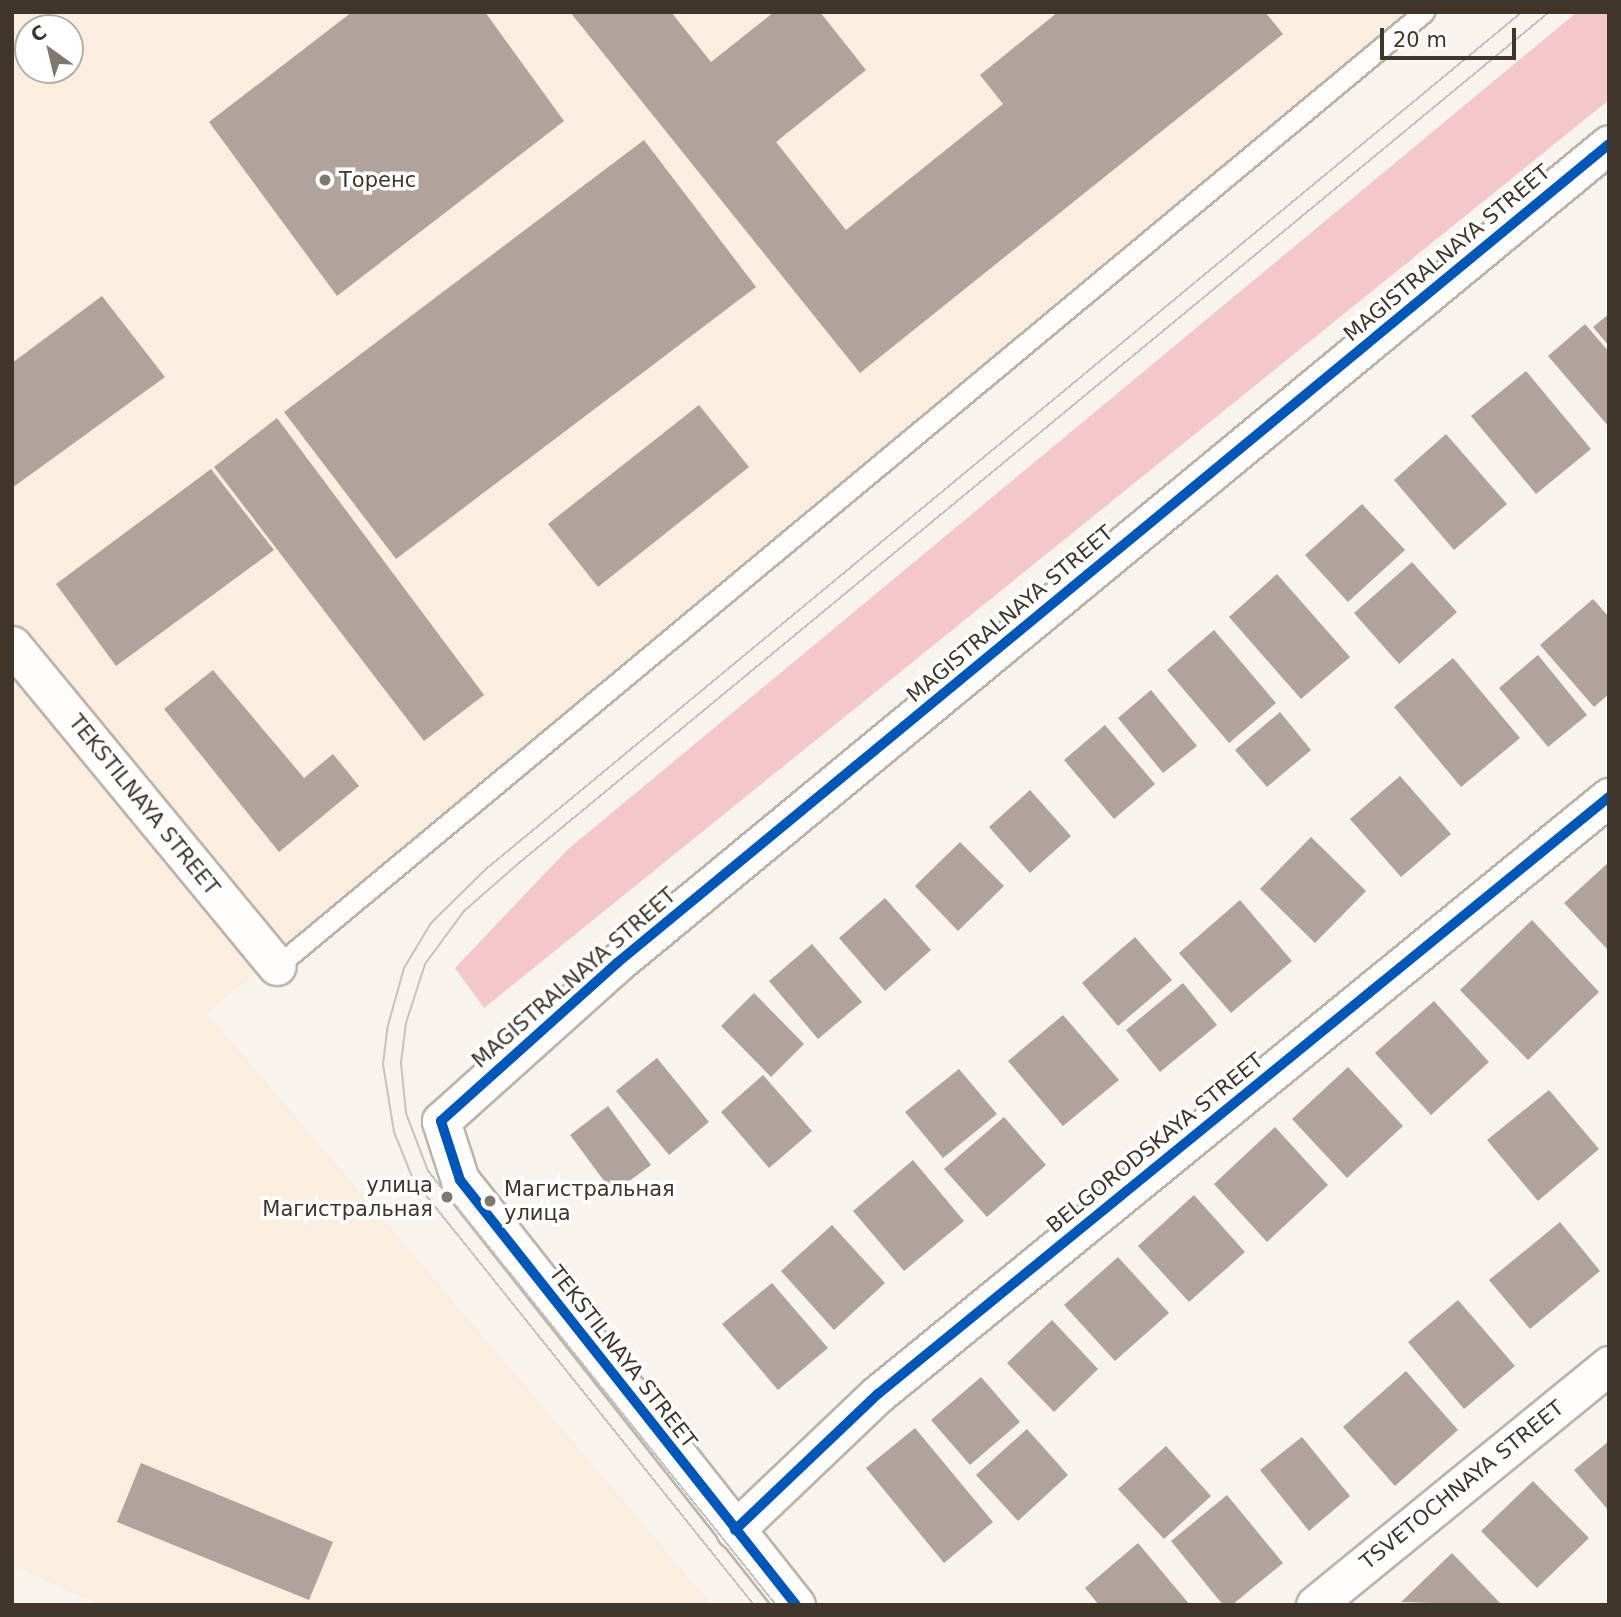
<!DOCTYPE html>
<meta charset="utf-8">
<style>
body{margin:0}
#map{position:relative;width:1621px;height:1617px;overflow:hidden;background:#f9f3ed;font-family:"DejaVu Sans",sans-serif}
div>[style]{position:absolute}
.built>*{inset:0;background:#fbeee0}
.forest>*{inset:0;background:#f4c8ca}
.building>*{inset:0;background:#b1a29b}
.roads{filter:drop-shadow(2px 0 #bbb4ad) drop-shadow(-2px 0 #bbb4ad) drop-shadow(0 2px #bbb4ad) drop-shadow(0 -2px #bbb4ad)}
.service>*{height:19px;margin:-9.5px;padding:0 9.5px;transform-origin:9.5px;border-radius:9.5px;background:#fefdfc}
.minor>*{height:37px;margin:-18.5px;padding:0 18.5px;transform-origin:18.5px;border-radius:18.5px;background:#fefdfc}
.tram>*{height:2px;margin:-1px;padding:0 1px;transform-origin:1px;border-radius:1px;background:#c3c2c0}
.cycleway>*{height:10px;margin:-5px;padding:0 5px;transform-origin:5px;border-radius:5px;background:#0057b8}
.dots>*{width:19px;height:19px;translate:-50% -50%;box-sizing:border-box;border:4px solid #fff;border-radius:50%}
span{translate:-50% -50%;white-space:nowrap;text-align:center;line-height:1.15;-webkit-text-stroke:7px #fff;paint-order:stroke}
.poi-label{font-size:21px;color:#3f352a}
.left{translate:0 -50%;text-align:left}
.right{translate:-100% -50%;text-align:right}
.street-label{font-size:21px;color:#3f352a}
.frame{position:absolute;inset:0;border:14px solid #3f352a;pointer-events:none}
.north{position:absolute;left:14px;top:14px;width:70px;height:70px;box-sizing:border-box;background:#fff;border:2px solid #b2aeaa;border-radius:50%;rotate:326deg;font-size:19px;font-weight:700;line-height:28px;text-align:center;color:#3f352a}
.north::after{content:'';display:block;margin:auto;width:24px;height:32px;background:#80786e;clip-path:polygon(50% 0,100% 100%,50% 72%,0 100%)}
.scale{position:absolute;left:1380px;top:28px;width:136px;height:32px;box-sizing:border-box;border:4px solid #3f352a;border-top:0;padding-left:9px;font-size:21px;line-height:24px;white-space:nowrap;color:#3f352a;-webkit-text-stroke:5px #fff;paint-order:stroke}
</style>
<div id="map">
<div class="built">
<i style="clip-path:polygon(evenodd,12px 12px,1414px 12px,207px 1013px,712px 1605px,100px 1605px,12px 1565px,12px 12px,28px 28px,70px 28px,70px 70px,28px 70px,28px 28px)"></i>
</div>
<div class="forest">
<i style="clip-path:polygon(1577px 12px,1609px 12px,1609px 100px,484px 1008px,455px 968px,567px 850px)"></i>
</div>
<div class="building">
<i style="clip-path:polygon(352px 12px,485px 12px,564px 121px,337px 296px,209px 122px)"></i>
<i style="clip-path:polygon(570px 12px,671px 12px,711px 62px,774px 12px,820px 12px,866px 70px,776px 142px,846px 230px,1003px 104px,980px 75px,1058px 12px,1265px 12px,1283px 34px,860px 373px)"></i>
<i style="clip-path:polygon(644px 140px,756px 287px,396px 559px,284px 412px)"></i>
<i style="clip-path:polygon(102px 296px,165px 377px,12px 488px,12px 363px)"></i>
<i style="clip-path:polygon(1609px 314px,1609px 346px,1593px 327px)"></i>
<i style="clip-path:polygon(1585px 324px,1609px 352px,1609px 427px,1548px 356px)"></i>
<i style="clip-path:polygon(1526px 371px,1591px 449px,1536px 494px,1471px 416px)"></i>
<i style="clip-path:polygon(699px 405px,749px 467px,598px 587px,548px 524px)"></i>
<i style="clip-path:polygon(277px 418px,484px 695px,424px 741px,214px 467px)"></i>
<i style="clip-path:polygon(1446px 434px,1507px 504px,1454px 550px,1394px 480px)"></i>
<i style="clip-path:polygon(211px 469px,274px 550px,116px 666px,56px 584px)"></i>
<i style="clip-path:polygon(1362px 504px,1405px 550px,1348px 602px,1305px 555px)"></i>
<i style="clip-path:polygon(1412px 562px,1457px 612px,1399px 664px,1354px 613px)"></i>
<i style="clip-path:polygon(1277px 574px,1350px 657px,1301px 699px,1229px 617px)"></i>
<i style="clip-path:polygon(1593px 599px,1609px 617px,1609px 694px,1594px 707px,1540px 645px)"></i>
<i style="clip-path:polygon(1214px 630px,1276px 703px,1229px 743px,1167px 670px)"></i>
<i style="clip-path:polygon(1538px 655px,1587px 715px,1548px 747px,1499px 688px)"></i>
<i style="clip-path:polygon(1453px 658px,1520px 738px,1461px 787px,1394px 707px)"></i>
<i style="clip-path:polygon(213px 670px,304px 778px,333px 754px,359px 786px,279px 852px,164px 709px)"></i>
<i style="clip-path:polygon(1151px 690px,1197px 746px,1163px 773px,1118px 718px)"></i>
<i style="clip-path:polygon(1280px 712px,1311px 750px,1267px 787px,1235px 750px)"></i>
<i style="clip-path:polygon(1105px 725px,1155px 784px,1114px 819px,1064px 760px)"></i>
<i style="clip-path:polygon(1400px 776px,1451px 834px,1401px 877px,1350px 819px)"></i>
<i style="clip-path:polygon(1030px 790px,1071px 836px,1030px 873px,989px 827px)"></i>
<i style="clip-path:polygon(1311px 837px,1366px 891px,1315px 943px,1260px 889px)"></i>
<i style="clip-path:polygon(960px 842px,1004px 886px,958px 931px,915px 886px)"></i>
<i style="clip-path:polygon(1609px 862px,1609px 951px,1564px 903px)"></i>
<i style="clip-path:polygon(885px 898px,931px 950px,885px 991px,839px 938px)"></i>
<i style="clip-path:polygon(1240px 900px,1292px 961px,1231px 1013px,1179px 953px)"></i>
<i style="clip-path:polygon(1532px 920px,1599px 992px,1528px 1060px,1460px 990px)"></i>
<i style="clip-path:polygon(1135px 937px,1172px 980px,1118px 1026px,1082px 983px)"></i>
<i style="clip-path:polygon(812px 944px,862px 1002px,818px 1039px,769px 981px)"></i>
<i style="clip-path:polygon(1183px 983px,1217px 1025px,1160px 1072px,1126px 1030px)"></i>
<i style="clip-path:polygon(754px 993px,804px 1044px,771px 1077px,721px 1026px)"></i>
<i style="clip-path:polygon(1434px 1001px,1489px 1062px,1431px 1115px,1375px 1053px)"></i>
<i style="clip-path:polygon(1063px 1015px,1119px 1080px,1063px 1126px,1008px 1061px)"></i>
<i style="clip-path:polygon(657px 1058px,709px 1122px,669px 1155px,616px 1091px)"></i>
<i style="clip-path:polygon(1348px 1067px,1403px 1126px,1347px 1178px,1292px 1119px)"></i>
<i style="clip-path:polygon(959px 1069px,997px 1114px,943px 1158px,905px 1112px)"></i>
<i style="clip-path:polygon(763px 1075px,812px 1131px,769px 1168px,721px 1112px)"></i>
<i style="clip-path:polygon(1549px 1090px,1599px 1149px,1538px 1201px,1487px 1140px)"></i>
<i style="clip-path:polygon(608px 1106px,651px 1165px,613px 1193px,570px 1135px)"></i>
<i style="clip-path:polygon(1004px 1117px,1046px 1165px,987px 1217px,944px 1169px)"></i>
<i style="clip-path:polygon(1275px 1127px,1328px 1185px,1267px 1242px,1214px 1184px)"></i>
<i style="clip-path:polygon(913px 1160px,964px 1221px,904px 1271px,853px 1211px)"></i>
<i style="clip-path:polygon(1194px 1195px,1245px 1252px,1189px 1302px,1138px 1246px)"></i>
<i style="clip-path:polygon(1560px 1222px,1600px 1271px,1530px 1329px,1489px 1280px)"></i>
<i style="clip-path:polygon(832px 1225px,885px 1283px,834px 1330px,781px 1271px)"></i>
<i style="clip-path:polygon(1118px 1257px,1169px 1313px,1115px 1361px,1064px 1305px)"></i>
<i style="clip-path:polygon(772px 1283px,828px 1348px,778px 1390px,722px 1324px)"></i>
<i style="clip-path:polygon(1458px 1300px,1515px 1366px,1464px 1409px,1408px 1342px)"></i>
<i style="clip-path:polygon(1052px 1320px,1098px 1369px,1054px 1412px,1007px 1363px)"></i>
<i style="clip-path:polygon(1406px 1371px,1458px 1430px,1395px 1486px,1343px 1427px)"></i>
<i style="clip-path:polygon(981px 1377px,1020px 1422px,970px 1465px,931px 1420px)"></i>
<i style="clip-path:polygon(915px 1428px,993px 1522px,944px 1563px,866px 1468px)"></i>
<i style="clip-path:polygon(1027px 1429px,1068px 1475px,1018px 1521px,976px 1475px)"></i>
<i style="clip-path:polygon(1302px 1437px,1350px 1496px,1309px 1531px,1260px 1470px)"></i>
<i style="clip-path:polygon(1609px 1441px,1609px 1511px,1574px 1470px)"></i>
<i style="clip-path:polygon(1166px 1446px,1211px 1496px,1164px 1539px,1118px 1489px)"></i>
<i style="clip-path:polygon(141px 1463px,333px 1542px,309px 1600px,117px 1522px)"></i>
<i style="clip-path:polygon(1533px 1481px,1589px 1538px,1537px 1588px,1481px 1531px)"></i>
<i style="clip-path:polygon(1227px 1495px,1283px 1563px,1232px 1605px,1223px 1605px,1171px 1541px)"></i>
<i style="clip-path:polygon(1138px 1543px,1190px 1605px,1099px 1605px,1085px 1588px)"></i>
<i style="clip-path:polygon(1452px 1553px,1502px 1605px,1401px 1602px)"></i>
</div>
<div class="roads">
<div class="service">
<i style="left:277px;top:966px;width:1492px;rotate:-39.75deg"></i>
</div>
<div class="minor">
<i style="left:12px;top:645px;width:416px;rotate:50.5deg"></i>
<i style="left:735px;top:1530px;width:197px;rotate:-43.6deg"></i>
<i style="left:878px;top:1394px;width:944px;rotate:-39.24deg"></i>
<i style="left:796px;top:1605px;width:542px;rotate:-128.33deg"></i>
<i style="left:460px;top:1180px;width:62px;rotate:-107.9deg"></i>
<i style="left:441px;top:1121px;width:237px;rotate:-41.9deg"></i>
<i style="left:617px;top:963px;width:1286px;rotate:-39.54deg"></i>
<i style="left:1315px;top:1605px;width:380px;rotate:-39.2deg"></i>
</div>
</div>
<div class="tram">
<i style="left:754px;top:1605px;width:546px;rotate:-128.68deg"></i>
<i style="left:413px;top:1179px;width:51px;rotate:-112deg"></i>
<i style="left:394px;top:1132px;width:69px;rotate:-99.2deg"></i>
<i style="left:383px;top:1064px;width:35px;rotate:-83deg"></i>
<i style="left:387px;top:1029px;width:63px;rotate:-74.4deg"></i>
<i style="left:404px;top:968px;width:52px;rotate:-59deg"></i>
<i style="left:431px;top:923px;width:77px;rotate:-44.5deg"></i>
<i style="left:486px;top:869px;width:1345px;rotate:-39.6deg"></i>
<i style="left:776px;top:1605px;width:556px;rotate:-128.72deg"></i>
<i style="left:428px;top:1171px;width:62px;rotate:-110.8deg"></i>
<i style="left:406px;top:1113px;width:50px;rotate:-95.7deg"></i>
<i style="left:401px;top:1063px;width:40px;rotate:-82.9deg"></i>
<i style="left:406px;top:1023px;width:62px;rotate:-72.1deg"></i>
<i style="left:425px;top:964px;width:66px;rotate:-53.7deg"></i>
<i style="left:464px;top:911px;width:73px;rotate:-41.1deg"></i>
<i style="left:519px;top:863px;width:1336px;rotate:-39.56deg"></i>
</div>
<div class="cycleway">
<i style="left:735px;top:1530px;width:197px;rotate:-43.6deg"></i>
<i style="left:878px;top:1394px;width:944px;rotate:-39.24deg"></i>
<i style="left:796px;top:1605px;width:542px;rotate:-128.33deg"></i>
<i style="left:460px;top:1180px;width:62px;rotate:-107.9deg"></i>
<i style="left:441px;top:1121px;width:237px;rotate:-41.9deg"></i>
<i style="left:617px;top:963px;width:1286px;rotate:-39.54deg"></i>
</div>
<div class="dots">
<i style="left:325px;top:180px;background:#80786e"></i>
<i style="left:447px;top:1197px;background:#80786e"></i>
<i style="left:490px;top:1201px;background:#80786e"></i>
</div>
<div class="poi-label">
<span class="left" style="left:339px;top:180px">Торенс</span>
<span class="right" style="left:433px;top:1197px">улица<br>Магистральная</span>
<span class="left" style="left:504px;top:1201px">Магистральная<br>улица</span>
</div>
<div class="street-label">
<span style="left:1447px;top:253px;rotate:-40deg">MAGISTRALNAYA STREET</span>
<span style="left:1010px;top:614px;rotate:-40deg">MAGISTRALNAYA STREET</span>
<span style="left:144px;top:805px;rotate:51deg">TEKSTILNAYA STREET</span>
<span style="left:574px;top:978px;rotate:-41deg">MAGISTRALNAYA STREET</span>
<span style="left:1155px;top:1143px;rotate:-39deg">BELGORODSKAYA STREET</span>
<span style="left:623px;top:1357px;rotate:52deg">TEKSTILNAYA STREET</span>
<span style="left:1462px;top:1485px;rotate:-39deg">TSVETOCHNAYA STREET</span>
</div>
<div class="frame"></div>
<div class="north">С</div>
<div class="scale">20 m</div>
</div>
